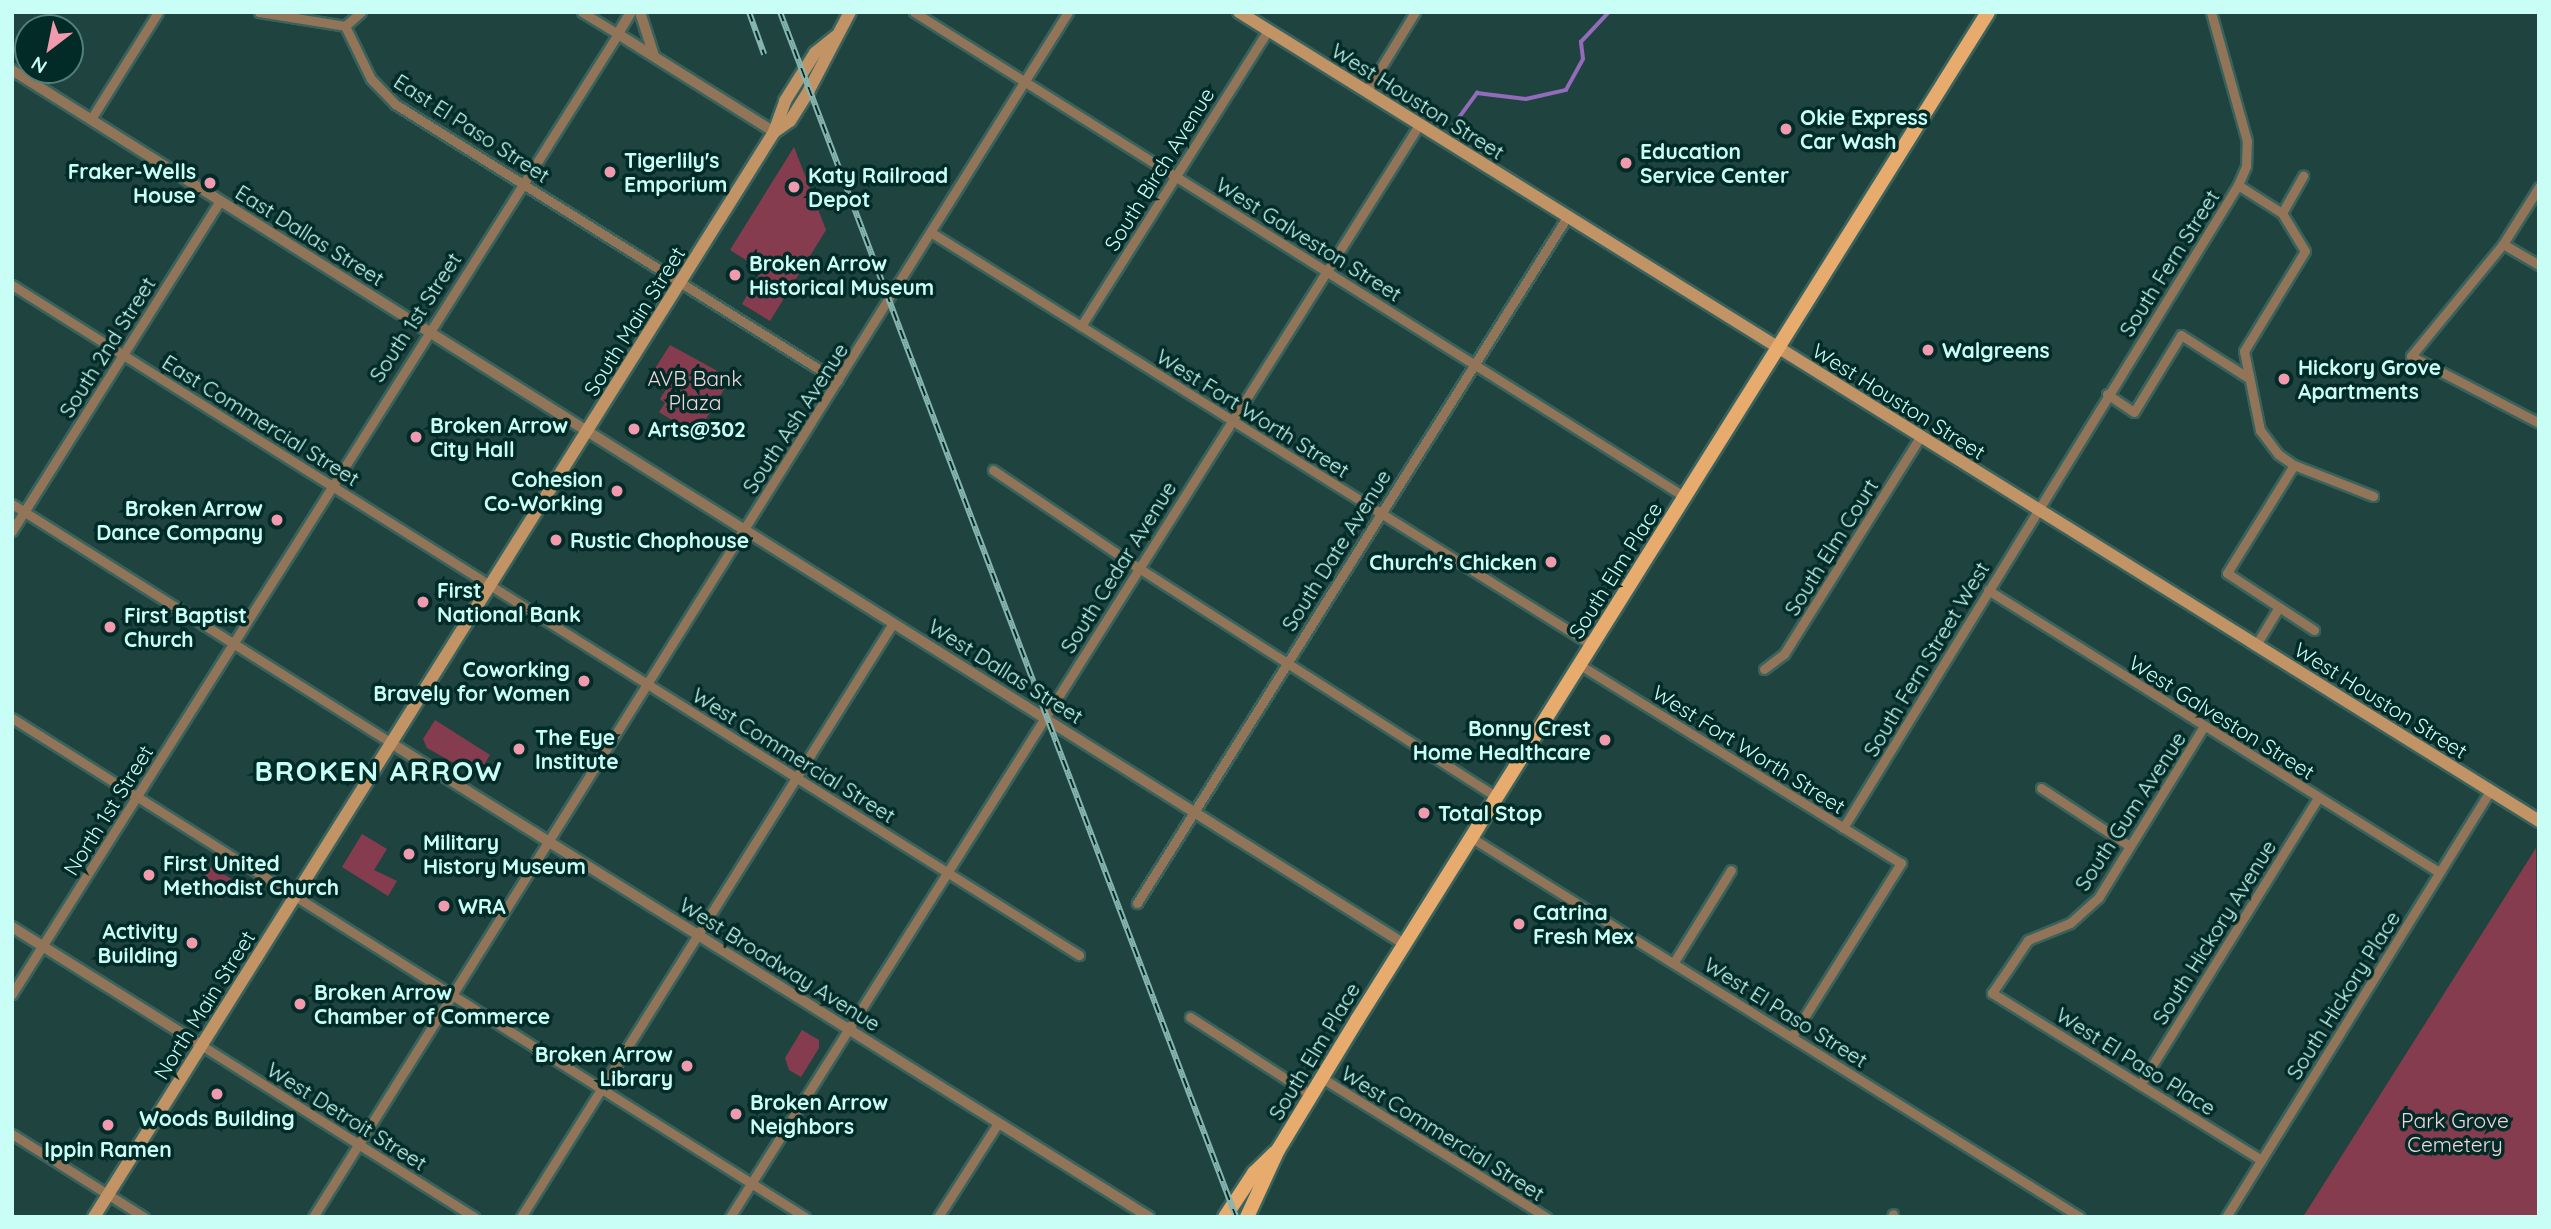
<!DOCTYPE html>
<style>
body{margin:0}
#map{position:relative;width:2551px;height:1229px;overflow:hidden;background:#1f4440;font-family:Quicksand,sans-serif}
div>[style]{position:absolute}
.green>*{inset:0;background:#863c4f}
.stream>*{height:3.5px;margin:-1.75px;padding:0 1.75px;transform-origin:1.75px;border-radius:1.75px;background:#936bbb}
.roads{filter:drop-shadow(2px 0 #3a625d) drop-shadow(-2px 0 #3a625d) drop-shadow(0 2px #3a625d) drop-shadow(0 -2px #3a625d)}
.minor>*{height:9px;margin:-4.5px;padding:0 4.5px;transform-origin:4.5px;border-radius:4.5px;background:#927558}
.tertiary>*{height:10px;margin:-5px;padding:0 5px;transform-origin:5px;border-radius:5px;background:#927558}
.secondary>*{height:12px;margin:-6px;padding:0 6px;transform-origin:6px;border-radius:6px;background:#c29465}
.primary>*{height:14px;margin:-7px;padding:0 7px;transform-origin:7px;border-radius:7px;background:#e7ab6e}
.rail>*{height:6px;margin-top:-3px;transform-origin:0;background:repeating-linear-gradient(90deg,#022a27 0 10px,#86b5af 0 20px);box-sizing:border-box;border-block:2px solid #86b5af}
.dots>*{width:19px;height:19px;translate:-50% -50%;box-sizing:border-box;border:4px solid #022a27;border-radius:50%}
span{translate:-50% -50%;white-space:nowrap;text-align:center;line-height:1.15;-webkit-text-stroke:7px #022a27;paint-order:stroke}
.street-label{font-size:21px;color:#c9fef7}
.poi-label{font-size:21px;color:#c9fef7;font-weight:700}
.left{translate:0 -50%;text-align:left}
.right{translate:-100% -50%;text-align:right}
.park-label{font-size:21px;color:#f1d6db}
.district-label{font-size:28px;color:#c9fef7;font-weight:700;letter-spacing:2px}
.frame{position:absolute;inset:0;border:14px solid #c9fef7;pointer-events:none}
.north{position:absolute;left:14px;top:14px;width:70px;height:70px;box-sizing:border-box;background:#022a27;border:2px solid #527f7a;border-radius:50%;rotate:212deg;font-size:19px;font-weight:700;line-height:28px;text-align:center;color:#c9fef7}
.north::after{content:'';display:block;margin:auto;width:24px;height:32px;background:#f29aad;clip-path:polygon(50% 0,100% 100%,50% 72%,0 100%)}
</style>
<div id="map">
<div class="green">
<i style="clip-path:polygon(794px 147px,826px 230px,770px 321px,742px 304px,762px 270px,730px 250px)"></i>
<i style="clip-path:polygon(670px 345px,723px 374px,728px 383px,696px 435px,659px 412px,665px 403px,660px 399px,672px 380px,654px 370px)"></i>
<i style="clip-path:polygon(435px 720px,490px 755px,477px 776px,427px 748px,423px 739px)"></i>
<i style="clip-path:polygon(362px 834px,387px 849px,374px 870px,397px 881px,388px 896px,342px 867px)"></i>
<i style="clip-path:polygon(2536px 848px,2539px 1217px,2303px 1217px)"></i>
<i style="clip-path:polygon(211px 867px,235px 881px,221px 900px,197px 885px)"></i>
<i style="clip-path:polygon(802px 1030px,819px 1040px,819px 1048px,801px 1077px,789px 1070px,785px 1058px)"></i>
</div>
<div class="stream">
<i style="left:1450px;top:130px;width:46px;rotate:-53.9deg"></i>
<i style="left:1477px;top:93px;width:49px;rotate:7deg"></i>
<i style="left:1526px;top:99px;width:41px;rotate:-12.7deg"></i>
<i style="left:1566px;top:90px;width:35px;rotate:-61deg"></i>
<i style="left:1583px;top:59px;width:17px;rotate:-97deg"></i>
<i style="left:1581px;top:42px;width:41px;rotate:-47deg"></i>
</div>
<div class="roads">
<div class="minor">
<i style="left:259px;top:12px;width:87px;rotate:9.2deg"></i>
<i style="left:345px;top:26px;width:59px;rotate:63.9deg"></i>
<i style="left:371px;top:79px;width:35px;rotate:46deg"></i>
<i style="left:395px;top:104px;width:522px;rotate:32.02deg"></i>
<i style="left:914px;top:12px;width:911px;rotate:32.17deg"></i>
<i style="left:345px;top:26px;width:21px;rotate:-41deg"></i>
<i style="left:1366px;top:92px;width:94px;rotate:-58.5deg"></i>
<i style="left:91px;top:119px;width:126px;rotate:-57.9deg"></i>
<i style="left:2238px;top:185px;width:52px;rotate:32.5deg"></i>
<i style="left:2282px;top:213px;width:44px;rotate:58.8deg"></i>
<i style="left:2305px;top:251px;width:117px;rotate:121.4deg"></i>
<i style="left:2244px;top:351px;width:81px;rotate:78.6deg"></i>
<i style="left:2260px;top:430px;width:30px;rotate:53deg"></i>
<i style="left:2278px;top:454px;width:19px;rotate:35deg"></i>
<i style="left:2539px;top:187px;width:67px;rotate:122.3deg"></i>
<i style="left:2503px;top:244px;width:145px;rotate:129.4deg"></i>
<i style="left:2411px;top:356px;width:144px;rotate:27.6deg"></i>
<i style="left:2282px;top:213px;width:43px;rotate:-60.4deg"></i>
<i style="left:932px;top:233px;width:778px;rotate:31.97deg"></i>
<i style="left:2503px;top:244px;width:42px;rotate:30.3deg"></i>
<i style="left:12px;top:285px;width:1260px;rotate:32.13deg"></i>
<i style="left:1081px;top:326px;width:350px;rotate:-57.7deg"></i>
<i style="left:2107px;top:394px;width:32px;rotate:34deg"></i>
<i style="left:2134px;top:412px;width:90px;rotate:-58.6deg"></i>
<i style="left:2181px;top:335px;width:78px;rotate:32.5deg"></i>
<i style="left:993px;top:470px;width:174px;rotate:34deg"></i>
<i style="left:1137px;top:567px;width:427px;rotate:32.6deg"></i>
<i style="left:12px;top:504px;width:448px;rotate:32.2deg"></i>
<i style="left:12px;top:531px;width:390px;rotate:-57.8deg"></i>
<i style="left:1988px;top:590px;width:532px;rotate:32.02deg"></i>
<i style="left:2314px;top:630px;width:104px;rotate:-146.8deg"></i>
<i style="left:2227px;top:573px;width:127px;rotate:-58.2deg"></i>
<i style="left:2294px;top:465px;width:85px;rotate:21.4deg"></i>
<i style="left:2256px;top:645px;width:44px;rotate:-58.8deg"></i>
<i style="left:1580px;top:665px;width:377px;rotate:31.7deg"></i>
<i style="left:1901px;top:863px;width:205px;rotate:122.1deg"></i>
<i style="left:1764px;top:669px;width:25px;rotate:-37deg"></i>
<i style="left:1784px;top:654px;width:256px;rotate:-57.9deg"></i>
<i style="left:12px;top:718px;width:937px;rotate:32.18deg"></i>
<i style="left:2204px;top:726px;width:201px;rotate:121.6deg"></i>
<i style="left:2099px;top:897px;width:39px;rotate:138deg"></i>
<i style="left:2070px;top:923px;width:45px;rotate:158deg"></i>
<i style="left:2028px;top:940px;width:64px;rotate:124.2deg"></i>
<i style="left:1992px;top:993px;width:317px;rotate:31.8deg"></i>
<i style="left:2041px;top:788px;width:104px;rotate:33.2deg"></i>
<i style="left:1843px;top:828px;width:755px;rotate:-58.44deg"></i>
<i style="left:2238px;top:185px;width:21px;rotate:-67deg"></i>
<i style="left:2246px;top:166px;width:25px;rotate:-88deg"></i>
<i style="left:2247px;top:141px;width:134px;rotate:-105.6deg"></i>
<i style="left:1472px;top:838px;width:716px;rotate:31.94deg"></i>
<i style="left:1137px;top:903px;width:810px;rotate:-57.92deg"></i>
<i style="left:1674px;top:962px;width:108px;rotate:-58.2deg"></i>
<i style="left:12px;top:994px;width:1135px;rotate:-57.74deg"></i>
<i style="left:618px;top:34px;width:42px;rotate:-148.6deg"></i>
<i style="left:1190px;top:1017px;width:144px;rotate:32.8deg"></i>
<i style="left:201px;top:1045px;width:323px;rotate:32.2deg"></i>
<i style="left:1322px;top:1078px;width:264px;rotate:31.8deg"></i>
<i style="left:2140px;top:1085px;width:338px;rotate:-58.2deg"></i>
<i style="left:12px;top:1134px;width:156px;rotate:32.2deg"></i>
<i style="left:313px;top:1217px;width:1422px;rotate:-57.93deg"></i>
<i style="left:521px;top:1217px;width:701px;rotate:-57.94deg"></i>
<i style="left:730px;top:1217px;width:1291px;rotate:-57.75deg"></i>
<i style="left:938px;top:1217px;width:112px;rotate:-57.4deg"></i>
<i style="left:1892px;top:1217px;width:3px;rotate:-72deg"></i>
<i style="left:2226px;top:1217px;width:501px;rotate:-58.21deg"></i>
</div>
<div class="tertiary">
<i style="left:631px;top:12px;width:26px;rotate:121deg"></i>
<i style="left:618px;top:34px;width:184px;rotate:32.1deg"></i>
<i style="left:640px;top:12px;width:46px;rotate:72.3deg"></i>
<i style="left:12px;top:70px;width:1644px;rotate:32.12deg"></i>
<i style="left:391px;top:743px;width:894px;rotate:32.02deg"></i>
<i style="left:12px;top:927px;width:223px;rotate:32deg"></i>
</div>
<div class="secondary">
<i style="left:1239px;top:12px;width:1531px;rotate:31.89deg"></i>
<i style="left:774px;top:132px;width:19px;rotate:-35deg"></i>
<i style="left:790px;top:121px;width:36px;rotate:-58deg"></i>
<i style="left:809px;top:90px;width:88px;rotate:-62.3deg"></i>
<i style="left:94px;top:1217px;width:1280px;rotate:-57.92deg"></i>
<i style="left:774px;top:132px;width:33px;rotate:-70deg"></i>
<i style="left:785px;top:101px;width:57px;rotate:-58deg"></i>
<i style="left:815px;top:53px;width:26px;rotate:-39deg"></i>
</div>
<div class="primary">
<i style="left:1225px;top:1217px;width:53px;rotate:-56.6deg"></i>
<i style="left:1254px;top:1173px;width:29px;rotate:-44deg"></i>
<i style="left:1247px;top:1217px;width:74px;rotate:-65.2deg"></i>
<i style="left:1278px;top:1150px;width:152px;rotate:-58.7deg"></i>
<i style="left:1357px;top:1020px;width:1189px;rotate:-57.95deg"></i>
</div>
</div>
<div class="rail">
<i style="left:749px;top:12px;width:45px;rotate:70.3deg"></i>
<i style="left:780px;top:12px;width:1288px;rotate:69.27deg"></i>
</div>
<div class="dots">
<i style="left:1786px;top:129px;background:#f29aad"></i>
<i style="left:1626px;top:163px;background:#f29aad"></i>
<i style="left:610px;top:172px;background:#f29aad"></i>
<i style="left:210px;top:183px;background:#f29aad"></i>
<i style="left:794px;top:187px;background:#f29aad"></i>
<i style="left:735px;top:275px;background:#f29aad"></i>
<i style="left:1928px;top:350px;background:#f29aad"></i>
<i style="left:2284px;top:379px;background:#f29aad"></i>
<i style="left:634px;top:429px;background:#f29aad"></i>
<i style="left:416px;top:437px;background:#f29aad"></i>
<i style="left:617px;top:491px;background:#f29aad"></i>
<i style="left:277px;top:520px;background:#f29aad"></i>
<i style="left:556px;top:540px;background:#f29aad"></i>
<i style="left:1551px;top:562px;background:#f29aad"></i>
<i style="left:423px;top:602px;background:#f29aad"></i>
<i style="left:110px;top:627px;background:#f29aad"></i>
<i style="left:584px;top:681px;background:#f29aad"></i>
<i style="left:1605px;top:740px;background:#f29aad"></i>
<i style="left:519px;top:749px;background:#f29aad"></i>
<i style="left:1424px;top:813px;background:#f29aad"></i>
<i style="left:409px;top:854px;background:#f29aad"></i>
<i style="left:149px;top:875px;background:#f29aad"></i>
<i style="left:444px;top:906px;background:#f29aad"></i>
<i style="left:1519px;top:924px;background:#f29aad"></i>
<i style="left:192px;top:943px;background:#f29aad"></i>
<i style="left:300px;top:1004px;background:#f29aad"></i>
<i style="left:687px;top:1066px;background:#f29aad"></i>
<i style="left:217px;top:1094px;background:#f29aad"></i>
<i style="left:736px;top:1114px;background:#f29aad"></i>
<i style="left:108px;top:1125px;background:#f29aad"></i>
</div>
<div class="street-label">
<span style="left:1418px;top:101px;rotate:32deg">West Houston Street</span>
<span style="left:472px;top:128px;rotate:33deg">East El Paso Street</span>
<span style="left:1159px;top:169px;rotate:-58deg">South Birch Avenue</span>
<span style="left:310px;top:235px;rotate:32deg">East Dallas Street</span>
<span style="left:1309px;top:239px;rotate:32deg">West Galveston Street</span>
<span style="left:2169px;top:263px;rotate:-58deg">South Fern Street</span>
<span style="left:415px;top:317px;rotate:-57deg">South 1st Street</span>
<span style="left:634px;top:321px;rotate:-58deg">South Main Street</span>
<span style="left:107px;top:347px;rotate:-58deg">South 2nd Street</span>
<span style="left:1899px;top:401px;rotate:32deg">West Houston Street</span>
<span style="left:1253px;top:413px;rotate:32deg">West Fort Worth Street</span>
<span style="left:795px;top:418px;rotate:-57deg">South Ash Avenue</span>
<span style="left:261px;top:420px;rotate:32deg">East Commercial Street</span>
<span style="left:1831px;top:547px;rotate:-58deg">South Elm Court</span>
<span style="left:1336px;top:550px;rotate:-58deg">South Date Avenue</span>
<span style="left:1118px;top:567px;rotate:-58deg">South Cedar Avenue</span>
<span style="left:1615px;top:570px;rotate:-58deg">South Elm Place</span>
<span style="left:1926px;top:659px;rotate:-59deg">South Fern Street West</span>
<span style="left:1006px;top:671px;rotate:32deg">West Dallas Street</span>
<span style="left:2381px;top:700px;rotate:32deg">West Houston Street</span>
<span style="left:2222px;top:717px;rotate:32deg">West Galveston Street</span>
<span style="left:1749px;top:749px;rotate:32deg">West Fort Worth Street</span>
<span style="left:794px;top:755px;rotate:32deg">West Commercial Street</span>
<span style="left:108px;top:810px;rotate:-58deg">North 1st Street</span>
<span style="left:2130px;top:811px;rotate:-57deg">South Gum Avenue</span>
<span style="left:2214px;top:932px;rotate:-58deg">South Hickory Avenue</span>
<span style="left:780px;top:964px;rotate:32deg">West Broadway Avenue</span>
<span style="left:2343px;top:995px;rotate:-58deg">South Hickory Place</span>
<span style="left:204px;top:1005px;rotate:-58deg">North Main Street</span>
<span style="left:1786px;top:1012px;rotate:32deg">West El Paso Street</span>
<span style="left:1314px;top:1051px;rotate:-59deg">South Elm Place</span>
<span style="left:2136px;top:1061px;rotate:32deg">West El Paso Place</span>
<span style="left:347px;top:1116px;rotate:32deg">West Detroit Street</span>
<span style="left:1443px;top:1133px;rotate:32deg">West Commercial Street</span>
</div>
<div class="poi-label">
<span class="left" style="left:1800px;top:129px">Okie Express<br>Car Wash</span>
<span class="left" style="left:1640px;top:163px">Education<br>Service Center</span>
<span class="left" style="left:624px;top:172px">Tigerlily's<br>Emporium</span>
<span class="right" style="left:196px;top:183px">Fraker-Wells<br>House</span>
<span class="left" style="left:808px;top:187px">Katy Railroad<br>Depot</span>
<span class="left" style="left:749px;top:275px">Broken Arrow<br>Historical Museum</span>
<span class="left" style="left:1942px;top:350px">Walgreens</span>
<span class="left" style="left:2298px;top:379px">Hickory Grove<br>Apartments</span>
<span class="left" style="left:430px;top:437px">Broken Arrow<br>City Hall</span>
<span class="left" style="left:648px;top:429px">Arts@302</span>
<span class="right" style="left:603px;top:491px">Cohesion<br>Co-Working</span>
<span class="right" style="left:263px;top:520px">Broken Arrow<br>Dance Company</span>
<span class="left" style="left:570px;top:540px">Rustic Chophouse</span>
<span class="right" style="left:1537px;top:562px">Church's Chicken</span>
<span class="left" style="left:437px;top:602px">First<br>National Bank</span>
<span class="left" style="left:124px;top:627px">First Baptist<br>Church</span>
<span class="right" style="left:570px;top:681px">Coworking<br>Bravely for Women</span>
<span class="right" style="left:1591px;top:740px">Bonny Crest<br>Home Healthcare</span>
<span class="left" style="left:535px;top:749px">The Eye<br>Institute</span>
<span class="left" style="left:1438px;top:813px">Total Stop</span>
<span class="left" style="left:423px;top:854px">Military<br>History Museum</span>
<span class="left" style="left:163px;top:875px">First United<br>Methodist Church</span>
<span class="left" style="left:458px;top:906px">WRA</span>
<span class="left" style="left:1533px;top:924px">Catrina<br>Fresh Mex</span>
<span class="right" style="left:178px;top:943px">Activity<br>Building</span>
<span class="left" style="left:314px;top:1004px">Broken Arrow<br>Chamber of Commerce</span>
<span class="right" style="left:673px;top:1066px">Broken Arrow<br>Library</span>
<span class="left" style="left:750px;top:1114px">Broken Arrow<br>Neighbors</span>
<span style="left:217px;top:1118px">Woods Building</span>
<span style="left:108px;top:1149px">Ippin Ramen</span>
</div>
<div class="park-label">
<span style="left:695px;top:390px">AVB Bank<br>Plaza</span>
<span style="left:2455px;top:1132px">Park Grove<br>Cemetery</span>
</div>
<div class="district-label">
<span style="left:379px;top:771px">BROKEN ARROW</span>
</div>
<div class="frame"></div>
<div class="north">N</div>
</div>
